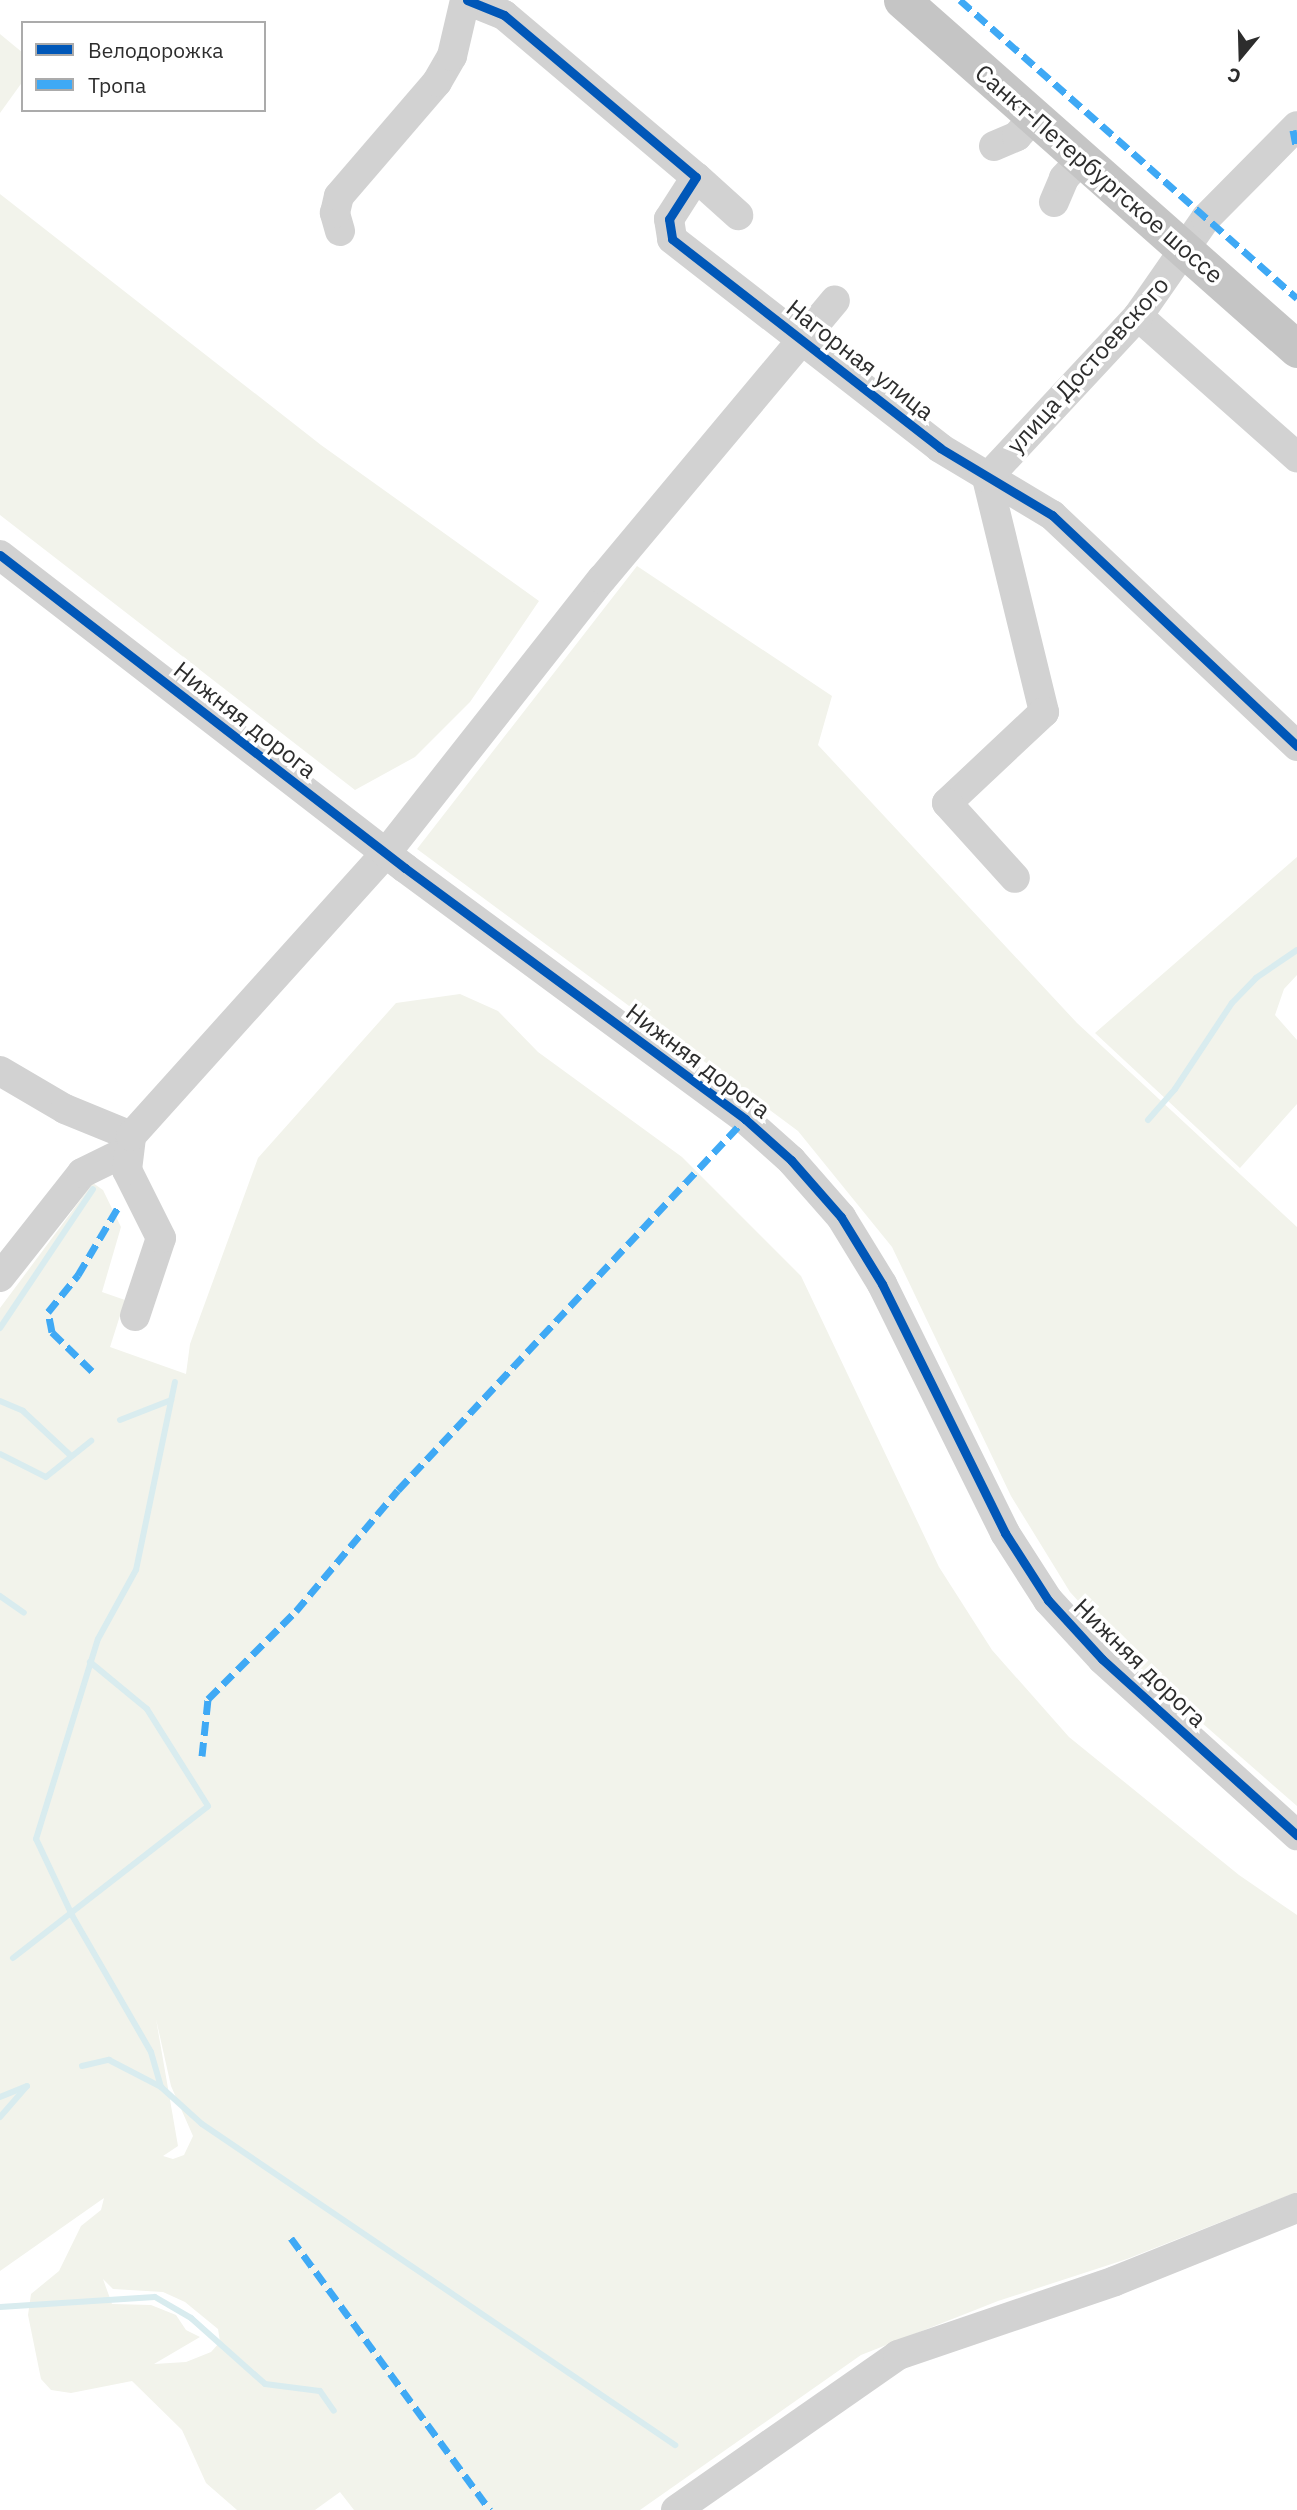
<!DOCTYPE html>
<meta charset="utf-8">
<style>
body{margin:0}
#map{position:relative;width:1297px;height:2510px;overflow:hidden;background:#fff;font-family:"IBM Plex Sans",sans-serif}
div>[style]{position:absolute}
.green>*{inset:0;background:#f2f3eb}
.stream>*{height:6px;margin:-3px;padding:0 3px;transform-origin:3px;border-radius:3px;background:#d9ecef}
.minor>*{height:30px;margin:-15px;padding:0 15px;transform-origin:15px;border-radius:15px;background:#d2d2d2}
.major>*{height:37px;margin:-18.5px;padding:0 18.5px;transform-origin:18.5px;border-radius:18.5px;background:#c5c5c5}
.quiet>*{height:7px;margin-top:-3.5px;transform-origin:0;background:repeating-linear-gradient(90deg,#3fa9f5 0 14px,transparent 0 21px)}
.cycleway>*{height:9px;margin:-4.5px;padding:0 4.5px;transform-origin:4.5px;border-radius:4.5px;background:#0057b8}
span{translate:-50% -50%;white-space:nowrap;text-align:center;line-height:1.15;-webkit-text-stroke:7px #fff;paint-order:stroke}
.street-label{font-size:24px;color:#2d2d2d}
.legend{position:absolute;left:21px;top:21px;width:245px;height:91px;box-sizing:border-box;background:#fff;border:2px solid #ababab;margin:0;padding:9px 12px;list-style:none;font-size:21px;color:#2d2d2d}
.legend li{display:flex;align-items:center;gap:14px;height:35px}
.legend b{width:35px;border:2px solid #ababab}
.north{position:absolute;left:1206px;top:21px;width:70px;height:70px;-webkit-text-stroke:5px #fff;paint-order:stroke;rotate:199deg;font-size:19px;font-weight:700;line-height:28px;text-align:center;color:#2d2d2d}
.north::after{content:'';display:block;margin:auto;width:24px;height:32px;background:#2d2d2d;clip-path:polygon(50% 0,100% 100%,50% 72%,0 100%)}
</style>
<div id="map">
<div class="green">
<i style="clip-path:polygon(0 34px,23px 53px,23px 81px,0 113px)"></i>
<i style="clip-path:polygon(0 194px,321px 445px,539px 601px,470px 702px,415px 757px,355px 790px,0 515px)"></i>
<i style="clip-path:polygon(637px 566px,832px 696px,818px 745px,1077px 1023px,1297px 1227px,1297px 1806px,1138px 1667px,1070px 1592px,1011px 1496px,892px 1247px,798px 1131px,417px 849px)"></i>
<i style="clip-path:polygon(1297px 857px,1297px 975px,1284px 989px,1275px 1015px,1297px 1040px,1297px 1104px,1240px 1168px,1095px 1033px)"></i>
<i style="clip-path:polygon(evenodd,460px 994px,498px 1011px,538px 1052px,682px 1157px,801px 1276px,939px 1567px,992px 1650px,1069px 1737px,1239px 1875px,1297px 1915px,1297px 2192px,1127px 2259px,998px 2301px,861px 2355px,640px 2510px,354px 2510px,340px 2492px,315px 2510px,237px 2510px,206px 2483px,182px 2430px,132px 2381px,71px 2393px,51px 2390px,41px 2379px,28px 2315px,31px 2294px,59px 2271px,81px 2226px,101px 2210px,104px 2198px,0 2271px,0 1308px,93px 1183px,103px 1190px,121px 1227px,102px 1292px,125px 1300px,110px 1347px,186px 1374px,190px 1344px,258px 1158px,396px 1003px,460px 994px,156px 2019px,171px 2086px,193px 2136px,184px 2155px,173px 2159px,163px 2156px,178px 2146px,156px 2019px,460px 994px,103px 2279px,113px 2289px,163px 2292px,185px 2302px,218px 2329px,220px 2342px,211px 2352px,186px 2362px,154px 2364px,200px 2337px,186px 2330px,176px 2315px,151px 2305px,112px 2304px,103px 2279px)"></i>
</div>
<div class="stream">
<i style="left:1148px;top:1120px;width:41px;rotate:-48.9deg"></i>
<i style="left:1175px;top:1089px;width:103px;rotate:-56.5deg"></i>
<i style="left:1232px;top:1003px;width:35px;rotate:-46deg"></i>
<i style="left:1256px;top:978px;width:50px;rotate:-34.3deg"></i>
<i style="left:0;top:1328px;width:167px;rotate:-56.2deg"></i>
<i style="left:0;top:1401px;width:25px;rotate:23deg"></i>
<i style="left:23px;top:1411px;width:64px;rotate:43.1deg"></i>
<i style="left:120px;top:1420px;width:55px;rotate:-21.4deg"></i>
<i style="left:0;top:1454px;width:51px;rotate:26.6deg"></i>
<i style="left:46px;top:1477px;width:58px;rotate:-38.7deg"></i>
<i style="left:0;top:1596px;width:29px;rotate:35deg"></i>
<i style="left:13px;top:1958px;width:247px;rotate:-37.9deg"></i>
<i style="left:208px;top:1806px;width:115px;rotate:-122.2deg"></i>
<i style="left:147px;top:1709px;width:74px;rotate:-140.5deg"></i>
<i style="left:82px;top:2066px;width:28px;rotate:-13deg"></i>
<i style="left:109px;top:2060px;width:59px;rotate:27.4deg"></i>
<i style="left:161px;top:2087px;width:55px;rotate:42.1deg"></i>
<i style="left:202px;top:2124px;width:572px;rotate:34.16deg"></i>
<i style="left:161px;top:2087px;width:36px;rotate:-106deg"></i>
<i style="left:151px;top:2052px;width:158px;rotate:-120deg"></i>
<i style="left:72px;top:1915px;width:84px;rotate:-115.3deg"></i>
<i style="left:36px;top:1839px;width:209px;rotate:-72.8deg"></i>
<i style="left:98px;top:1639px;width:79px;rotate:-61.2deg"></i>
<i style="left:136px;top:1570px;width:192px;rotate:-78.3deg"></i>
<i style="left:0;top:2097px;width:29px;rotate:-22deg"></i>
<i style="left:0;top:2117px;width:41px;rotate:-48.9deg"></i>
<i style="left:0;top:2307px;width:155px;rotate:-3.7deg"></i>
<i style="left:155px;top:2297px;width:42px;rotate:30.3deg"></i>
<i style="left:191px;top:2318px;width:99px;rotate:41.7deg"></i>
<i style="left:265px;top:2384px;width:55px;rotate:7.3deg"></i>
<i style="left:320px;top:2391px;width:24px;rotate:55deg"></i>
</div>
<div class="minor">
<i style="left:467px;top:0;width:40px;rotate:22deg"></i>
<i style="left:504px;top:15px;width:251px;rotate:40.2deg"></i>
<i style="left:696px;top:177px;width:50px;rotate:122.7deg"></i>
<i style="left:669px;top:219px;width:20px;rotate:81deg"></i>
<i style="left:672px;top:239px;width:340px;rotate:37.9deg"></i>
<i style="left:940px;top:448px;width:131px;rotate:30.9deg"></i>
<i style="left:1052px;top:515px;width:337px;rotate:43.3deg"></i>
<i style="left:994px;top:146px;width:25px;rotate:-23deg"></i>
<i style="left:1017px;top:136px;width:25px;rotate:-48deg"></i>
<i style="left:696px;top:177px;width:57px;rotate:42.1deg"></i>
<i style="left:1054px;top:202px;width:26px;rotate:-67deg"></i>
<i style="left:1064px;top:178px;width:26px;rotate:-47deg"></i>
<i style="left:340px;top:231px;width:19px;rotate:-106deg"></i>
<i style="left:335px;top:213px;width:17px;rotate:-77deg"></i>
<i style="left:339px;top:196px;width:150px;rotate:-49.3deg"></i>
<i style="left:437px;top:82px;width:30px;rotate:-60deg"></i>
<i style="left:452px;top:56px;width:57px;rotate:-76.9deg"></i>
<i style="left:1138px;top:316px;width:213px;rotate:41.6deg"></i>
<i style="left:987px;top:478px;width:241px;rotate:76.3deg"></i>
<i style="left:1044px;top:712px;width:133px;rotate:136.8deg"></i>
<i style="left:947px;top:803px;width:101px;rotate:47.8deg"></i>
<i style="left:987px;top:478px;width:221px;rotate:-47deg"></i>
<i style="left:1138px;top:316px;width:119px;rotate:-55.2deg"></i>
<i style="left:1206px;top:218px;width:129px;rotate:-45.3deg"></i>
<i style="left:0;top:555px;width:512px;rotate:37.7deg"></i>
<i style="left:405px;top:868px;width:423px;rotate:36.4deg"></i>
<i style="left:745px;top:1119px;width:62px;rotate:41.7deg"></i>
<i style="left:791px;top:1160px;width:76px;rotate:48.7deg"></i>
<i style="left:841px;top:1217px;width:79px;rotate:58.5deg"></i>
<i style="left:882px;top:1284px;width:278px;rotate:63.7deg"></i>
<i style="left:1005px;top:1533px;width:80px;rotate:57.3deg"></i>
<i style="left:1048px;top:1600px;width:80px;rotate:47.5deg"></i>
<i style="left:1102px;top:1659px;width:263px;rotate:42.1deg"></i>
<i style="left:0;top:1071px;width:75px;rotate:30.3deg"></i>
<i style="left:65px;top:1109px;width:71px;rotate:22.2deg"></i>
<i style="left:0;top:1277px;width:132px;rotate:-51.7deg"></i>
<i style="left:82px;top:1173px;width:50px;rotate:-26.1deg"></i>
<i style="left:135px;top:1316px;width:82px;rotate:-71.6deg"></i>
<i style="left:161px;top:1238px;width:76px;rotate:-116.6deg"></i>
<i style="left:127px;top:1170px;width:34px;rotate:-83deg"></i>
<i style="left:131px;top:1136px;width:381px;rotate:-48deg"></i>
<i style="left:386px;top:853px;width:349px;rotate:-51.8deg"></i>
<i style="left:602px;top:579px;width:363px;rotate:-50.1deg"></i>
<i style="left:676px;top:2510px;width:271px;rotate:-34.9deg"></i>
<i style="left:898px;top:2355px;width:229px;rotate:-18.8deg"></i>
<i style="left:1115px;top:2281px;width:196px;rotate:-21.9deg"></i>
</div>
<div class="major">
<i style="left:902px;top:0;width:527px;rotate:41.46deg"></i>
</div>
<div class="quiet">
<i style="left:960px;top:0;width:450px;rotate:41.5deg"></i>
<i style="left:1293px;top:130px;width:20px;rotate:79deg"></i>
<i style="left:92px;top:1371px;width:56px;rotate:-135.7deg"></i>
<i style="left:52px;top:1332px;width:20px;rotate:-101deg"></i>
<i style="left:48px;top:1312px;width:48px;rotate:-51deg"></i>
<i style="left:78px;top:1275px;width:82px;rotate:-59.4deg"></i>
<i style="left:202px;top:1756px;width:57px;rotate:-84deg"></i>
<i style="left:208px;top:1699px;width:124px;rotate:-45deg"></i>
<i style="left:296px;top:1611px;width:158px;rotate:-49.9deg"></i>
<i style="left:398px;top:1490px;width:508px;rotate:-46.91deg"></i>
<i style="left:291px;top:2238px;width:337px;rotate:53.8deg"></i>
</div>
<div class="cycleway">
<i style="left:467px;top:0;width:40px;rotate:22deg"></i>
<i style="left:504px;top:15px;width:251px;rotate:40.2deg"></i>
<i style="left:696px;top:177px;width:50px;rotate:122.7deg"></i>
<i style="left:669px;top:219px;width:20px;rotate:81deg"></i>
<i style="left:672px;top:239px;width:340px;rotate:37.9deg"></i>
<i style="left:940px;top:448px;width:131px;rotate:30.9deg"></i>
<i style="left:1052px;top:515px;width:337px;rotate:43.3deg"></i>
<i style="left:0;top:555px;width:512px;rotate:37.7deg"></i>
<i style="left:405px;top:868px;width:423px;rotate:36.4deg"></i>
<i style="left:745px;top:1119px;width:62px;rotate:41.7deg"></i>
<i style="left:791px;top:1160px;width:76px;rotate:48.7deg"></i>
<i style="left:841px;top:1217px;width:79px;rotate:58.5deg"></i>
<i style="left:882px;top:1284px;width:278px;rotate:63.7deg"></i>
<i style="left:1005px;top:1533px;width:80px;rotate:57.3deg"></i>
<i style="left:1048px;top:1600px;width:80px;rotate:47.5deg"></i>
<i style="left:1102px;top:1659px;width:263px;rotate:42.1deg"></i>
</div>
<div class="street-label">
<span style="left:1099px;top:174px;rotate:41deg">Санкт-Петербургское шоссе</span>
<span style="left:860px;top:360px;rotate:38deg">Нагорная улица</span>
<span style="left:1088px;top:365px;rotate:-48deg">улица Достоевского</span>
<span style="left:245px;top:720px;rotate:38deg">Нижняя дорога</span>
<span style="left:698px;top:1061px;rotate:37deg">Нижняя дорога</span>
<span style="left:1140px;top:1663px;rotate:44deg">Нижняя дорога</span>
</div>
<ul class="legend">
<li><b style="height:9px;background:#0057b8"></b>Велодорожка</li>
<li><b style="height:9px;background:#3fa9f5"></b>Тропа</li>
</ul>
<div class="north">С</div>
</div>
